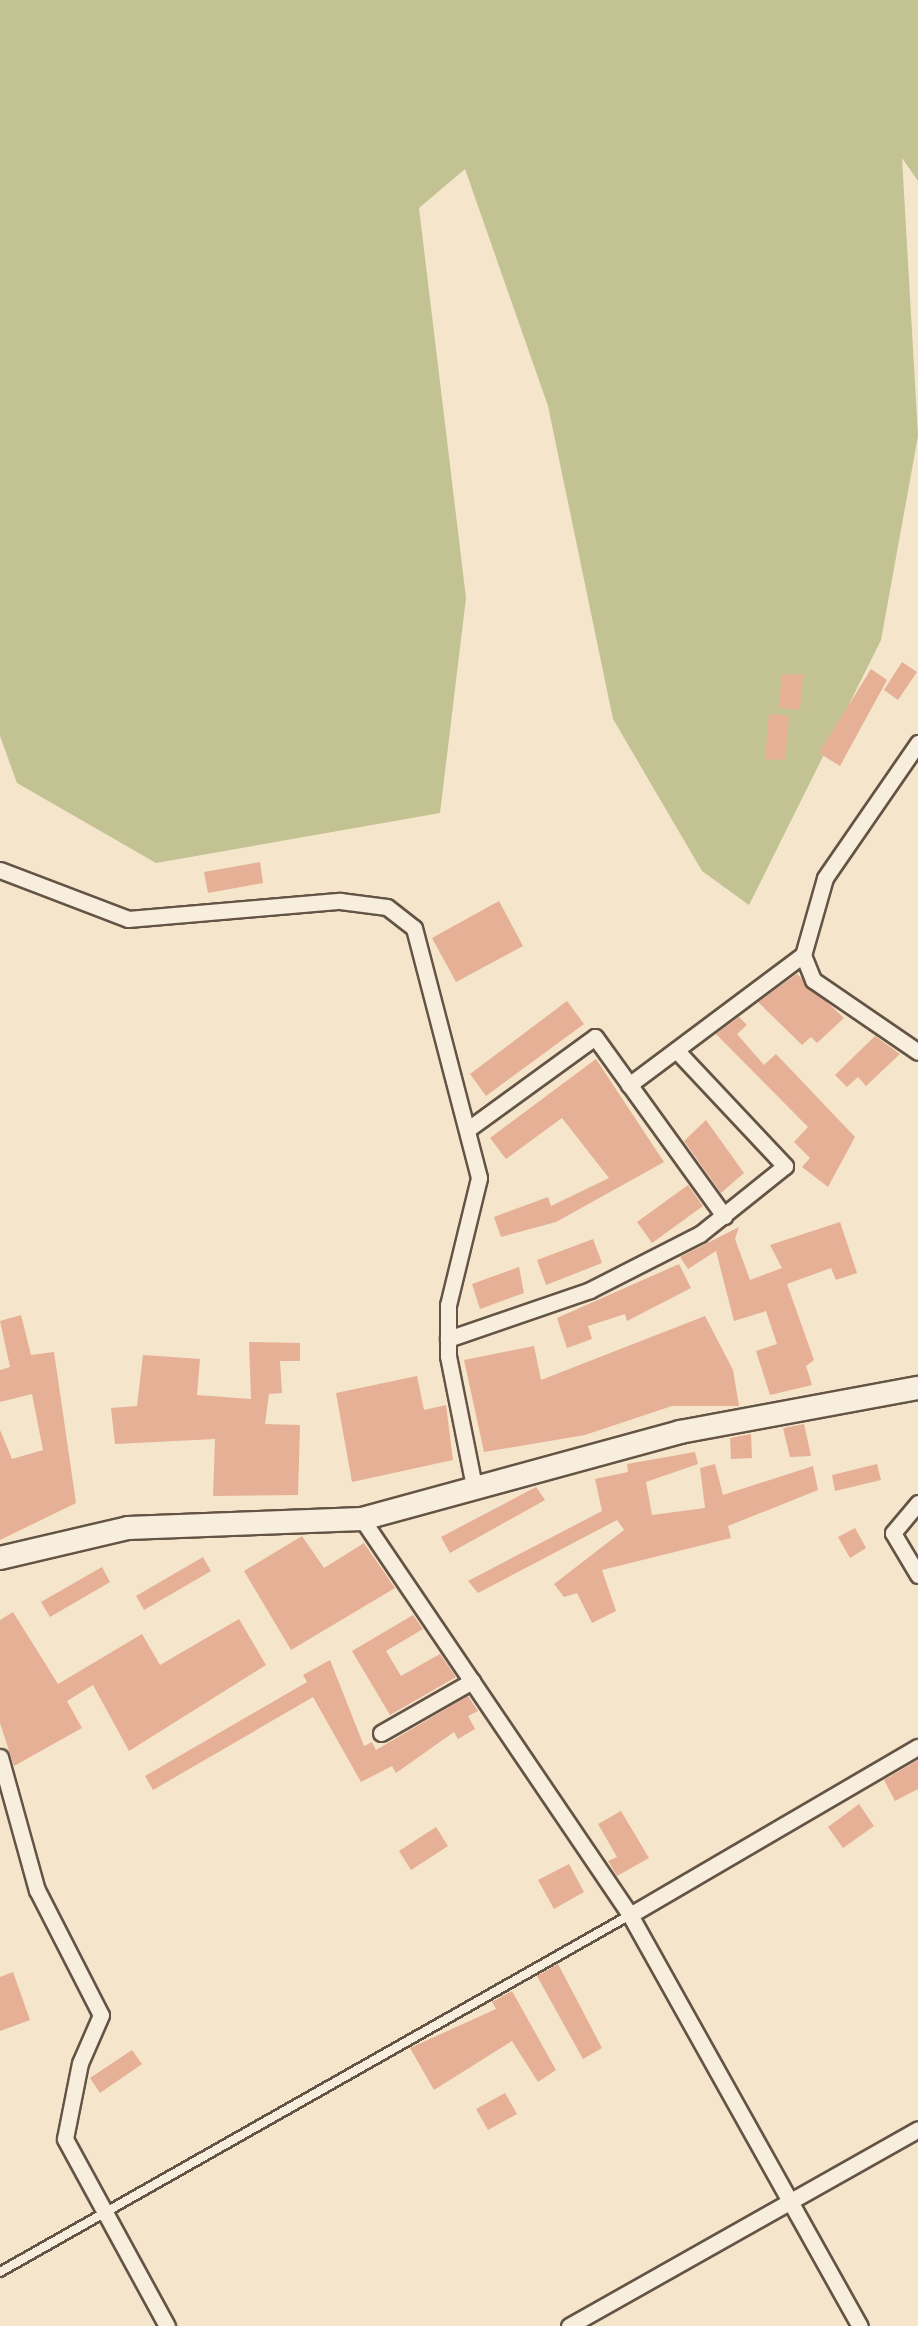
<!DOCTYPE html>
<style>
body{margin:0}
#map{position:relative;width:918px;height:2326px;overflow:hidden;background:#f5e5cb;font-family:"IM FELL DW Pica",serif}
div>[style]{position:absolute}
.green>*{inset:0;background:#c2c292}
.building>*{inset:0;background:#e5b096}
.roads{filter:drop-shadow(2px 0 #645446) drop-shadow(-2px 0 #645446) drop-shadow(0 2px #645446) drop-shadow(0 -2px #645446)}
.lane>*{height:8px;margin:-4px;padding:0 4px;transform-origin:4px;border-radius:4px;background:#f8eedd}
.street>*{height:15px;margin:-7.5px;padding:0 7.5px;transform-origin:7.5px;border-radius:7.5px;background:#f8eedd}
.secondary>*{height:22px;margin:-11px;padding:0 11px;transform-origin:11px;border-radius:11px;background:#f8eedd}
span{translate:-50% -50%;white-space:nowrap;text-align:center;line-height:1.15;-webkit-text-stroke:10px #f8eedd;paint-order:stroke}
</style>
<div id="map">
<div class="green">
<i style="clip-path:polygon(0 0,918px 0,918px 181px,902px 158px,918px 436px,881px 640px,749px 905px,702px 871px,613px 719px,548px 406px,465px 169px,419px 208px,466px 598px,440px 813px,156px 863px,17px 783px,0 736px)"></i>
</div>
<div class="building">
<i style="clip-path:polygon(902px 662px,917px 672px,898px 700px,884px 690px)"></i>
<i style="clip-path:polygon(871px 669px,887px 680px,840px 766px,819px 753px)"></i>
<i style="clip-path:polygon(782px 674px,803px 675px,800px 710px,779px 708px)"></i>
<i style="clip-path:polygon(769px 714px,789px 716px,785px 760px,765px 759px)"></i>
<i style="clip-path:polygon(260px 862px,263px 883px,208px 893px,204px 872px)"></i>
<i style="clip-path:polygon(499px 901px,523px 946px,456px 982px,432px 938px)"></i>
<i style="clip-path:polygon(797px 974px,844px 1018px,817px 1043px,811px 1037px,802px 1045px,758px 1002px)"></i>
<i style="clip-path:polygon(567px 1001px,584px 1024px,486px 1096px,470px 1074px)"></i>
<i style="clip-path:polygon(739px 1017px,747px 1025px,737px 1034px,764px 1065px,776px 1054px,855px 1137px,828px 1187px,802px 1167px,810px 1158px,794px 1142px,808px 1127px,716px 1034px)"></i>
<i style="clip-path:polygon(875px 1036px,900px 1054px,866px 1086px,858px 1077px,847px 1087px,835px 1075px)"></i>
<i style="clip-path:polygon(596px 1059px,664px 1162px,556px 1222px,501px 1237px,494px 1217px,548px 1197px,551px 1206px,609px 1178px,562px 1118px,506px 1159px,490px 1138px)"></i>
<i style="clip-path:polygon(706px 1120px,744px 1173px,721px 1193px,684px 1141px)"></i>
<i style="clip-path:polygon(688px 1185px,703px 1206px,652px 1243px,637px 1222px)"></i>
<i style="clip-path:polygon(840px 1222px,857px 1273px,836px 1280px,831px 1268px,787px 1284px,814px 1360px,806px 1366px,812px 1385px,770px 1395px,756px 1351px,777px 1344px,766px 1311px,734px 1321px,716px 1251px,688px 1269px,680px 1257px,739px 1227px,735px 1239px,750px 1280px,782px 1268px,770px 1245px)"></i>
<i style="clip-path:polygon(593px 1239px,602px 1263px,546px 1285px,537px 1260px)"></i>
<i style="clip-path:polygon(679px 1264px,691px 1288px,627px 1321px,625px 1314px,588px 1326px,592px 1339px,567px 1348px,557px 1318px)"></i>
<i style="clip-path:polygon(519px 1267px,524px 1293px,480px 1309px,472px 1284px)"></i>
<i style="clip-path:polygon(21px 1315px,31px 1355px,54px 1352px,76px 1503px,0 1540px,0 1430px,12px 1459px,43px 1450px,32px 1394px,0 1402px,0 1370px,10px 1367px,0 1321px)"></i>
<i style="clip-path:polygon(705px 1316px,733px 1370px,739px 1406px,672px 1406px,585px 1435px,484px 1452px,464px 1360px,534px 1346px,541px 1380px)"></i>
<i style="clip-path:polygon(249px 1342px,300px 1343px,300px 1361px,280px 1361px,282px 1393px,269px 1394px,265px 1424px,300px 1425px,298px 1495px,213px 1496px,215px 1439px,115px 1444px,111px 1408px,137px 1406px,143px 1355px,200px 1359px,197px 1395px,251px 1399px)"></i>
<i style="clip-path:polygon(417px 1376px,424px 1410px,446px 1405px,453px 1460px,352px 1482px,336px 1393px)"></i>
<i style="clip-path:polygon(804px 1424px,811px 1456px,790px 1457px,783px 1428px)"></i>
<i style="clip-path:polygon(751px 1434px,752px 1458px,731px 1459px,730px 1438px)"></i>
<i style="clip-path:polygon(695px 1452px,698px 1464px,646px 1482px,652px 1515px,705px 1508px,700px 1468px,715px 1464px,723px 1495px,813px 1466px,818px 1490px,728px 1526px,731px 1538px,602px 1570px,616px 1611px,592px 1623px,577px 1593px,564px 1597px,554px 1584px,624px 1530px,617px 1520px,478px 1593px,468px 1581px,602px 1511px,595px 1479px,628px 1472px,627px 1464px)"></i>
<i style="clip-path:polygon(877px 1464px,881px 1480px,835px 1491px,832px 1475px)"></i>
<i style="clip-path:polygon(536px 1487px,545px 1500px,450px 1553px,441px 1537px)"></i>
<i style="clip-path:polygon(855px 1528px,866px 1548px,850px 1558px,838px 1537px)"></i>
<i style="clip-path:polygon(302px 1536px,324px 1568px,364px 1543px,395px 1588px,291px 1650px,244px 1571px)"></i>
<i style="clip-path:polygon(203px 1557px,211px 1571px,144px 1610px,136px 1596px)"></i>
<i style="clip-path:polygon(102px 1567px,110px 1582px,50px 1617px,41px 1602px)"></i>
<i style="clip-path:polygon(13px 1612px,58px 1684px,142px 1634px,160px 1665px,239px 1619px,266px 1665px,129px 1751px,93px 1685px,67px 1701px,82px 1728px,14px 1766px,0 1723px,0 1620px)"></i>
<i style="clip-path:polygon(413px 1615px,423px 1629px,386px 1651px,401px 1676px,440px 1654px,456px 1677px,390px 1715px,352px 1651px)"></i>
<i style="clip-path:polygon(330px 1660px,364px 1746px,372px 1742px,376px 1750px,468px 1696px,478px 1711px,468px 1716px,475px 1729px,458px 1739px,454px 1732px,396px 1773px,392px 1766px,361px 1782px,313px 1697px,153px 1790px,145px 1776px,307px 1682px,303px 1675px)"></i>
<i style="clip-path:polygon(918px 1760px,918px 1789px,895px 1801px,884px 1780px)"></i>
<i style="clip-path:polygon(859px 1804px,874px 1826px,843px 1848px,828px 1827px)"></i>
<i style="clip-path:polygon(621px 1811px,649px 1858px,617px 1876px,608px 1861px,617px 1857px,598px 1824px)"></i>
<i style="clip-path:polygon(436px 1827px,448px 1846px,411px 1870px,399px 1851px)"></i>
<i style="clip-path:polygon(569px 1864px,584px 1892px,554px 1909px,538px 1880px)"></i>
<i style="clip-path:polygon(558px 1964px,602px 2048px,583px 2059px,537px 1976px)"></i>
<i style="clip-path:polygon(13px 1972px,30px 2020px,0 2031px,0 1977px)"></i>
<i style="clip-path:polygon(512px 1991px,556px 2070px,538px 2082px,512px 2041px,434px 2090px,410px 2048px,496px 2009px,492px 2002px)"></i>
<i style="clip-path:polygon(132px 2050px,142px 2064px,100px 2093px,90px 2078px)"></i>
<i style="clip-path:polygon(505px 2093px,517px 2114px,488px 2130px,476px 2109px)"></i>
</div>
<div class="roads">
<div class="lane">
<i style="left:0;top:2272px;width:724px;rotate:-29.54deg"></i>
</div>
<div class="street">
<i style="left:918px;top:743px;width:164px;rotate:124.6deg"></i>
<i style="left:825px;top:878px;width:80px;rotate:105.9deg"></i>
<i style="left:803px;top:955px;width:27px;rotate:68deg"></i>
<i style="left:813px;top:980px;width:127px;rotate:34.4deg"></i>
<i style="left:0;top:870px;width:137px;rotate:20.9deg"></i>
<i style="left:128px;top:919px;width:213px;rotate:-4.9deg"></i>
<i style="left:340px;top:901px;width:47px;rotate:7.3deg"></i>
<i style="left:387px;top:907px;width:34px;rotate:38deg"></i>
<i style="left:414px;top:928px;width:258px;rotate:75.4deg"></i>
<i style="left:479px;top:1178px;width:131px;rotate:103.7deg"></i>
<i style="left:448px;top:1305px;width:51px;rotate:90deg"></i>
<i style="left:448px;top:1356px;width:133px;rotate:78.7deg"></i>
<i style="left:629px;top:1085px;width:217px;rotate:-36.8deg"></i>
<i style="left:471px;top:1127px;width:153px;rotate:-36deg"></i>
<i style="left:595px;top:1037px;width:221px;rotate:54.2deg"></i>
<i style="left:448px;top:1339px;width:150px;rotate:-19deg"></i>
<i style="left:590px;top:1290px;width:123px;rotate:-27deg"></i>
<i style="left:700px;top:1234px;width:109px;rotate:-38.7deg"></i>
<i style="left:785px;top:1166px;width:159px;rotate:-133.2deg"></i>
<i style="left:918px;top:1503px;width:39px;rotate:130deg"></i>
<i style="left:893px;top:1533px;width:49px;rotate:59.2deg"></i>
<i style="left:362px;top:1519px;width:478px;rotate:55.9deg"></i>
<i style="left:630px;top:1915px;width:471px;rotate:60.8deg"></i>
<i style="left:381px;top:1733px;width:105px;rotate:-29.7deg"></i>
<i style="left:0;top:1757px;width:138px;rotate:74.5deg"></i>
<i style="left:37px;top:1890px;width:140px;rotate:62.9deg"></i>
<i style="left:101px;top:2015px;width:52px;rotate:113.6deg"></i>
<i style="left:80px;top:2063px;width:77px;rotate:101.2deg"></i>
<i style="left:65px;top:2139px;width:213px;rotate:61.4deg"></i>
<i style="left:630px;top:1915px;width:333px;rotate:-30.3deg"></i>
<i style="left:569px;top:2326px;width:401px;rotate:-29.4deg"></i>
</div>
<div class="secondary">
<i style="left:0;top:1558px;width:131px;rotate:-13.2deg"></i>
<i style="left:128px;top:1528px;width:234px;rotate:-2.2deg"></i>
<i style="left:362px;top:1519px;width:330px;rotate:-15.3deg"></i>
<i style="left:680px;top:1432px;width:242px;rotate:-10.5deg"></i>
</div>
</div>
</div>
